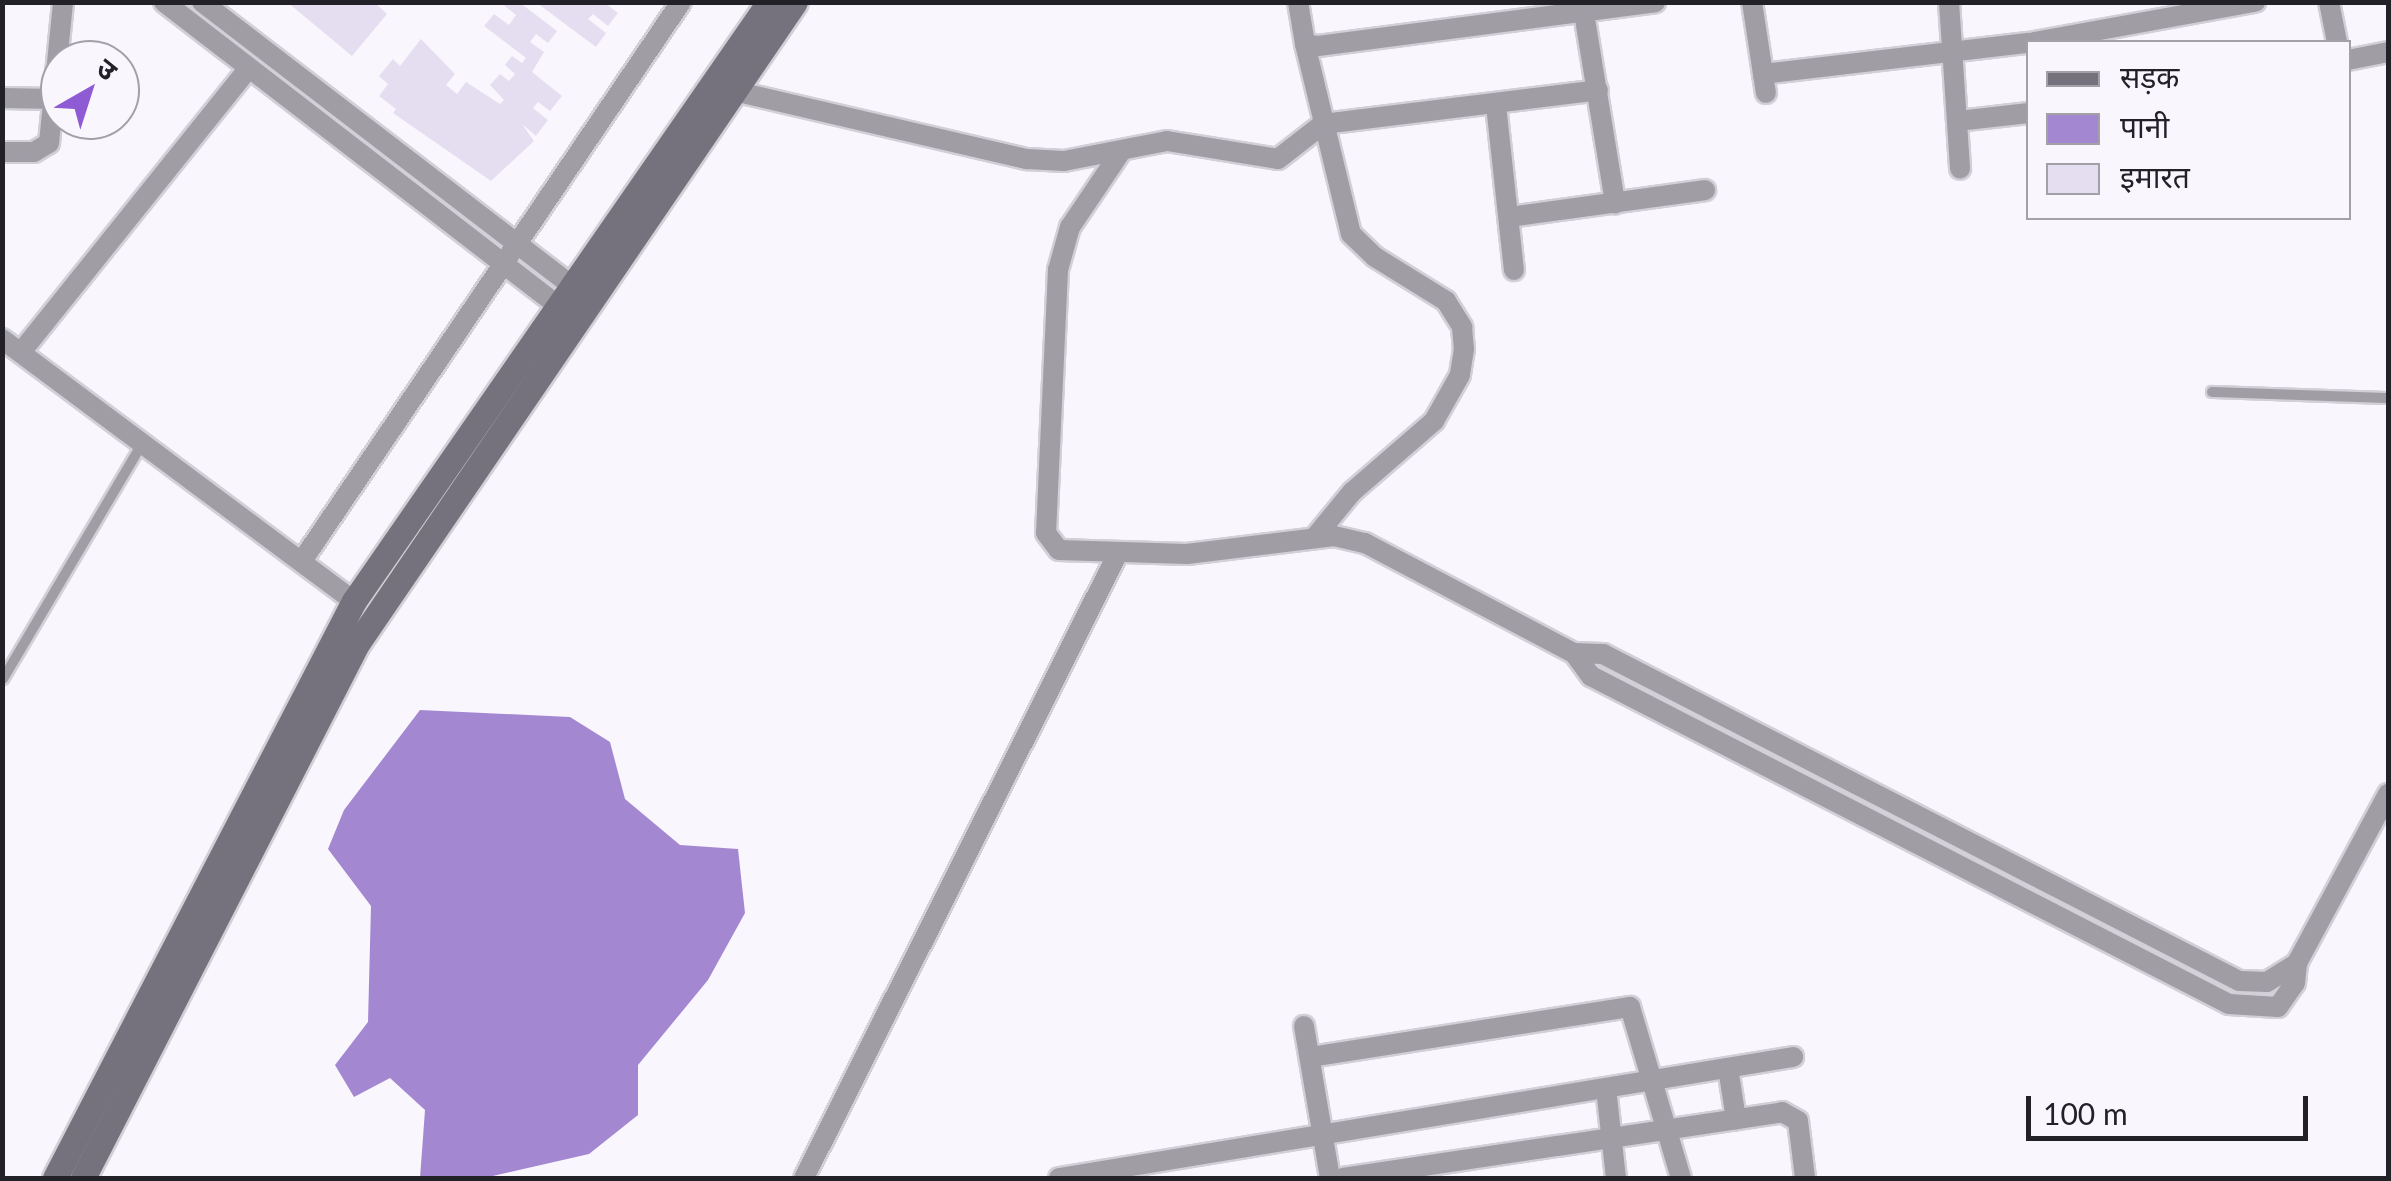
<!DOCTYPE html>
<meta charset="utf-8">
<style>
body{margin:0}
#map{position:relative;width:2391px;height:1181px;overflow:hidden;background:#f9f6fe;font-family:Lato,"Noto Sans Devanagari",sans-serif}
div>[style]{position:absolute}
.water>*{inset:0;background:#a388d1}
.building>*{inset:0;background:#e5def1}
.roads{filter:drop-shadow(2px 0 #d2d0d7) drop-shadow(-2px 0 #d2d0d7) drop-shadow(0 2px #d2d0d7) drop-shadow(0 -2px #d2d0d7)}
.service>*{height:10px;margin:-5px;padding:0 5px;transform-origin:5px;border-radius:5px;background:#a09da5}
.minor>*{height:20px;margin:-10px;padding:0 10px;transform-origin:10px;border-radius:10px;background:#a09da5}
.secondary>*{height:25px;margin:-12.5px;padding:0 12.5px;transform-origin:12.5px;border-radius:12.5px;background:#76727d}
span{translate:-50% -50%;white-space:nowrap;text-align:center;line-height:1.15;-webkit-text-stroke:9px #f9f6fe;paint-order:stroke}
.frame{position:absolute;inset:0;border:5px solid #232128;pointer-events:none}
.legend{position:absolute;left:2026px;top:40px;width:325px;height:180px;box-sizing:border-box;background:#f9f6fe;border:2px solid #a3a1a8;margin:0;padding:12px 18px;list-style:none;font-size:30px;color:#232128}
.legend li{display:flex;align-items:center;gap:20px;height:50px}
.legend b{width:50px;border:2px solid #a3a1a8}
.north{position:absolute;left:40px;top:40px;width:100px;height:100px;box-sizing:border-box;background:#f9f6fe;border:2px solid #a3a1a8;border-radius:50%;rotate:39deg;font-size:28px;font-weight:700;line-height:40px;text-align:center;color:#232128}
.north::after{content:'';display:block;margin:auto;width:35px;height:45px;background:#8e5bd4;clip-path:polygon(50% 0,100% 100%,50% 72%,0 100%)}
.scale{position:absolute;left:2026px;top:1096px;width:282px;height:45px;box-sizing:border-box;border:5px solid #232128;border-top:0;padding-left:12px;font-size:30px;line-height:35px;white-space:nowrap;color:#232128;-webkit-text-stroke:8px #f9f6fe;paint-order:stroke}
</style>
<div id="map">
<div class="water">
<i style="clip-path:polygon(420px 710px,570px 717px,610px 742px,625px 799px,680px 845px,738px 849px,745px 913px,708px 980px,638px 1065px,638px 1115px,589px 1154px,484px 1178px,420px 1178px,425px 1110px,390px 1078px,354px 1097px,335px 1065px,368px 1022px,371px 906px,328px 849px,344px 810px)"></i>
</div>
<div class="building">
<i style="clip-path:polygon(287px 2px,374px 2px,387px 14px,352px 56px)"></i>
<i style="clip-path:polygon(500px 2px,519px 2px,557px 31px,548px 43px,536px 34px,530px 42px,544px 52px,532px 72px,562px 96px,550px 111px,538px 102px,533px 108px,548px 120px,536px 136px,522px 124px,534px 141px,491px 181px,393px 113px,396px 109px,379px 96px,388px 84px,379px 76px,393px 59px,400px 66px,421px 39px,455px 74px,446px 85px,457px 94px,466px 82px,500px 104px,504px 100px,490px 85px,500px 74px,509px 81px,515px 74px,505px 65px,512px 56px,522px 63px,526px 58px,484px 26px,494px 14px,509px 25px,516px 15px)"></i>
<i style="clip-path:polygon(537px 3px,605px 3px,618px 13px,608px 26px,593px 14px,588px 19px,606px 33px,596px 47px)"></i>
</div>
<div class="roads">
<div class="service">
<i style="left:2212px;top:392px;width:176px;rotate:2deg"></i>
<i style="left:3px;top:679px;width:275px;rotate:-59.4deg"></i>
</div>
<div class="minor">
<i style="left:164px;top:2px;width:513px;rotate:37.63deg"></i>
<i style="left:202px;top:2px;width:478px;rotate:37.5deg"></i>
<i style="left:1298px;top:2px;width:43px;rotate:80.5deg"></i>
<i style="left:1305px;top:44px;width:13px;rotate:9deg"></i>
<i style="left:1318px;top:46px;width:340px;rotate:-7.4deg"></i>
<i style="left:1752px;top:2px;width:92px;rotate:81.3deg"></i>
<i style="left:1949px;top:2px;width:167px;rotate:86.2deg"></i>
<i style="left:2329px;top:2px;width:41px;rotate:78.7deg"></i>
<i style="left:1584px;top:13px;width:193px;rotate:80.7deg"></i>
<i style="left:2034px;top:42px;width:225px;rotate:-10.3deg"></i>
<i style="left:1305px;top:44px;width:195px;rotate:76.4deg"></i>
<i style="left:1351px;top:234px;width:33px;rotate:44deg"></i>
<i style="left:1375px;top:257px;width:84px;rotate:31.8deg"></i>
<i style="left:1446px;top:301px;width:31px;rotate:58deg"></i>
<i style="left:1462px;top:327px;width:22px;rotate:85deg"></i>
<i style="left:1464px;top:349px;width:26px;rotate:99deg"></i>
<i style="left:1460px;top:375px;width:53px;rotate:119.5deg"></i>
<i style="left:1434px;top:421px;width:108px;rotate:139.1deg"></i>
<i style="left:1352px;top:492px;width:58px;rotate:129.4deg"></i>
<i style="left:2348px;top:60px;width:41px;rotate:-11.3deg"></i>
<i style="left:1763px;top:74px;width:267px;rotate:-6.7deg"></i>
<i style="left:734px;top:91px;width:301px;rotate:13.1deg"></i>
<i style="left:1027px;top:159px;width:37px;rotate:3deg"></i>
<i style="left:1064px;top:161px;width:105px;rotate:-11deg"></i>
<i style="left:1167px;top:141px;width:112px;rotate:9.2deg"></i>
<i style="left:1278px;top:159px;width:57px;rotate:-37.9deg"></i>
<i style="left:1323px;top:124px;width:277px;rotate:-7deg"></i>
<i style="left:2px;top:98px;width:53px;rotate:1.1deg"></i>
<i style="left:1496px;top:105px;width:166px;rotate:83.8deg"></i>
<i style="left:1958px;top:121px;width:70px;rotate:-6.5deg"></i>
<i style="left:2px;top:152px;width:32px"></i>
<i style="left:34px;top:152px;width:17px;rotate:-31deg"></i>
<i style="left:49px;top:143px;width:142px;rotate:-84.3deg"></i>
<i style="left:1120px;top:153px;width:89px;rotate:124deg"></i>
<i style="left:1070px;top:227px;width:45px;rotate:105.6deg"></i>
<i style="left:1058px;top:270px;width:263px;rotate:92.6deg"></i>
<i style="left:1046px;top:533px;width:21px;rotate:53deg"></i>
<i style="left:1059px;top:550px;width:128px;rotate:1.8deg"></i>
<i style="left:1187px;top:554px;width:148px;rotate:-7deg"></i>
<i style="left:1334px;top:536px;width:32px;rotate:13deg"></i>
<i style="left:1365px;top:543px;width:236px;rotate:27.8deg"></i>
<i style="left:1574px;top:653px;width:29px;rotate:2deg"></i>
<i style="left:1603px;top:654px;width:715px;rotate:27.21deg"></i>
<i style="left:2239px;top:981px;width:28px;rotate:2deg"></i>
<i style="left:2267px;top:982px;width:36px;rotate:-32deg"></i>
<i style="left:2297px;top:963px;width:192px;rotate:-61.7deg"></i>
<i style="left:1509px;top:217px;width:198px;rotate:-7.8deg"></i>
<i style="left:2px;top:339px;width:439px;rotate:36.7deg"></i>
<i style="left:22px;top:351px;width:363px;rotate:-51.3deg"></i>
<i style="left:302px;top:561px;width:675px;rotate:-55.86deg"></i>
<i style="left:1574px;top:653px;width:29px;rotate:54deg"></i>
<i style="left:1591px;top:676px;width:717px;rotate:27.21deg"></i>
<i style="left:2229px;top:1004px;width:49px;rotate:3.5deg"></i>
<i style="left:2278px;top:1007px;width:29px;rotate:-55deg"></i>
<i style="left:2295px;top:983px;width:20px;rotate:-84deg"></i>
<i style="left:1304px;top:1026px;width:154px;rotate:80.3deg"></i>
<i style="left:1310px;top:1057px;width:324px;rotate:-8.9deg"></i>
<i style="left:1630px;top:1007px;width:178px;rotate:73.4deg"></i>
<i style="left:1728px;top:1068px;width:52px;rotate:81.1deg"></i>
<i style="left:1606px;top:1088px;width:91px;rotate:83.7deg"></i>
<i style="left:804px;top:1178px;width:697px;rotate:-63.32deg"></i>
<i style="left:1059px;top:1178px;width:744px;rotate:-9.36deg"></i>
<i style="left:1343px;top:1178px;width:444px;rotate:-8.5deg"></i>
<i style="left:1782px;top:1112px;width:18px;rotate:29deg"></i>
<i style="left:1798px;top:1121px;width:57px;rotate:83deg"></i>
</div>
<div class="secondary">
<i style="left:55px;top:1178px;width:650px;rotate:-62.61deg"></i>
<i style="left:354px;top:601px;width:729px;rotate:-55.28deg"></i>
<i style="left:83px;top:1178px;width:600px;rotate:-62.84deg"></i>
<i style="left:357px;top:644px;width:777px;rotate:-55.7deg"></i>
</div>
</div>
<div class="frame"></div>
<ul class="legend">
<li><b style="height:12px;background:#76727d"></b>सड़क</li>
<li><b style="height:28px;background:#a388d1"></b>पानी</li>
<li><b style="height:28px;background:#e5def1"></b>इमारत</li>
</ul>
<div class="north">उ</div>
<div class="scale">100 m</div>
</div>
